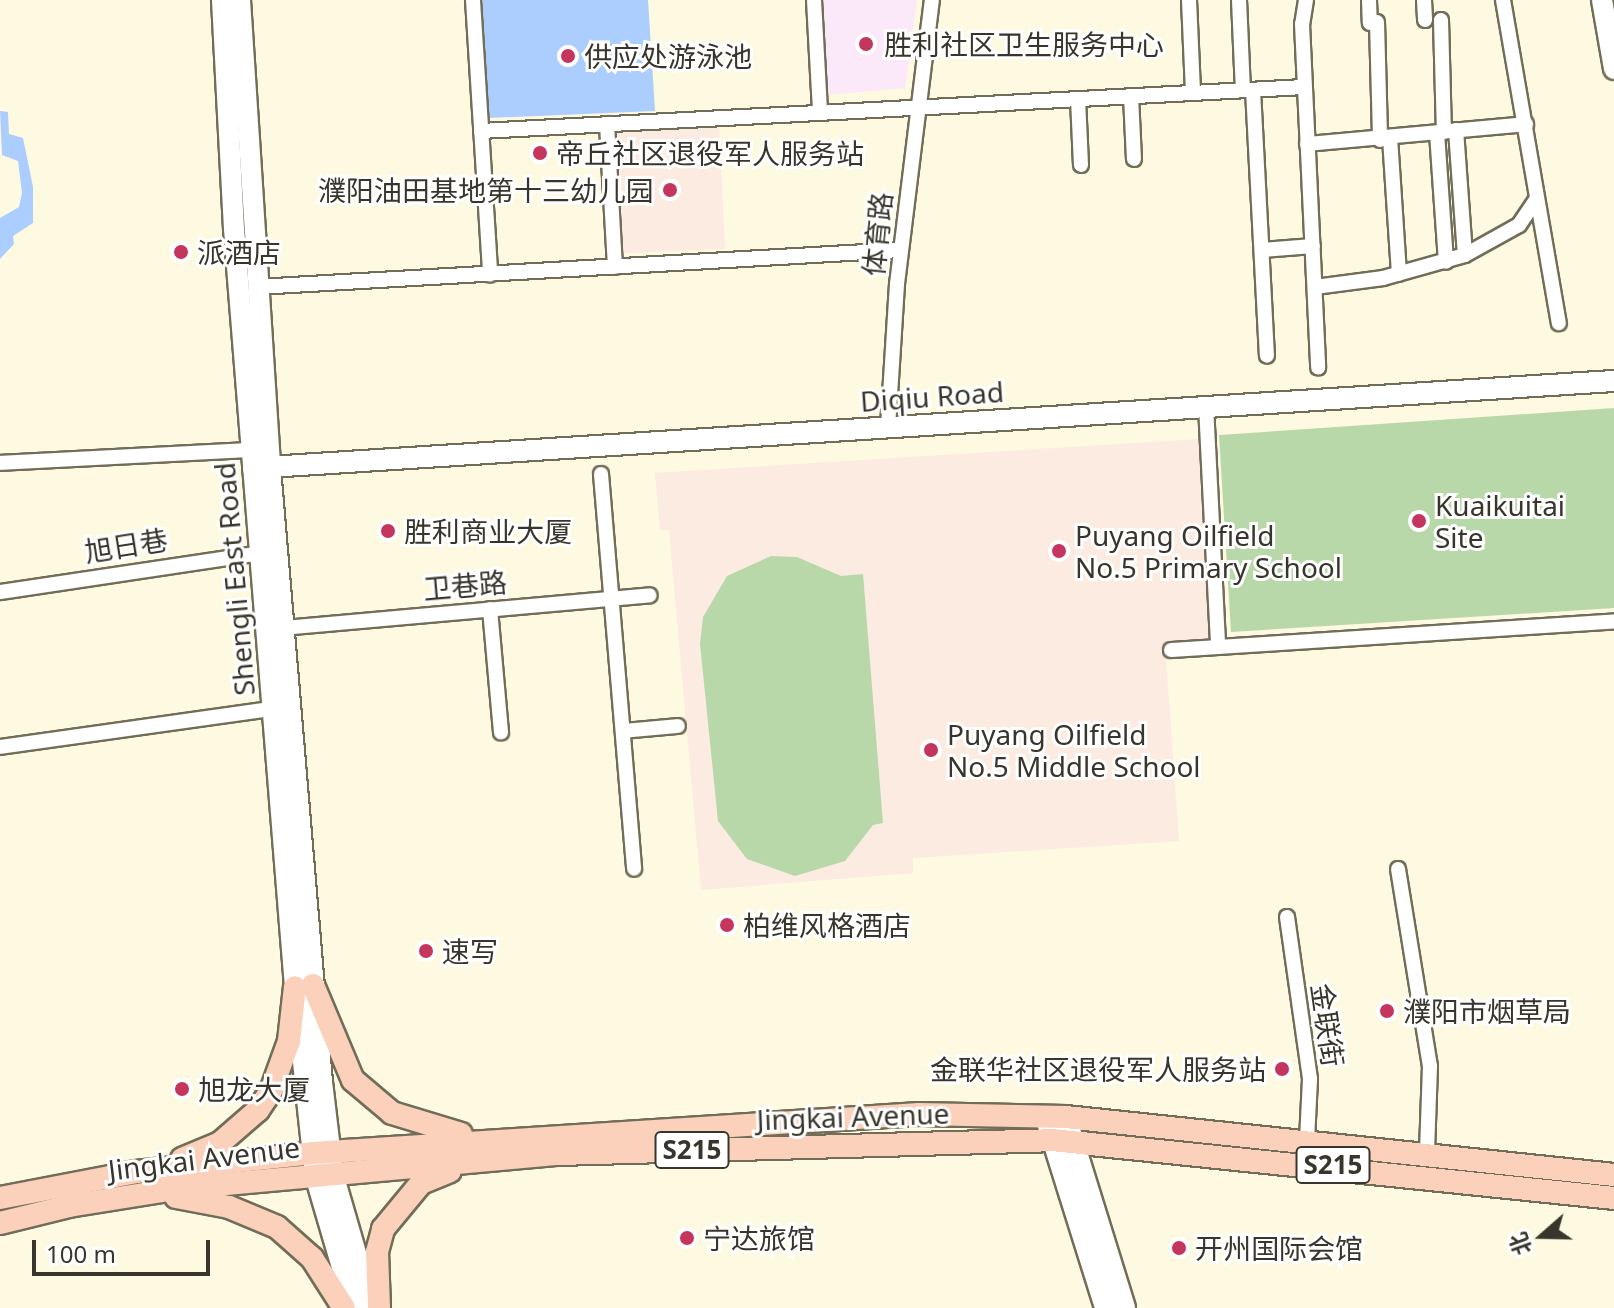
<!DOCTYPE html>
<meta charset="utf-8">
<style>
body{margin:0}
#map{position:relative;width:1614px;height:1308px;overflow:hidden;background:#fef9e1;font-family:"Noto Sans","Noto Sans SC",sans-serif}
div>[style]{position:absolute}
.education>*{inset:0;background:#fcebe0}
.medical>*{inset:0;background:#fbe8f8}
.green>*{inset:0;background:#b9d8a9}
.water>*{inset:0;background:#accefe}
.street-tunnel>*{height:14px;margin-top:-7px;transform-origin:0;background:repeating-linear-gradient(90deg,#d6d2bd 0 14px,transparent 0 21px)}
.roads{filter:drop-shadow(2px 0 #716d58) drop-shadow(-2px 0 #716d58) drop-shadow(0 2px #716d58) drop-shadow(0 -2px #716d58)}
.street>*{height:14px;margin:-7px;padding:0 7px;transform-origin:7px;border-radius:7px;background:#fff}
.secondary>*{height:20px;margin:-10px;padding:0 10px;transform-origin:10px;border-radius:10px;background:#fff}
.primary>*{height:22px;margin:-11px;padding:0 11px;transform-origin:11px;border-radius:11px;background:#fbd1bc}
.dots>*{width:22px;height:22px;translate:-50% -50%;box-sizing:border-box;border:4px solid #fff;border-radius:50%}
span{translate:-50% -50%;white-space:nowrap;text-align:center;line-height:1.15;-webkit-text-stroke:6px #fff;paint-order:stroke}
.shield-label span{padding:2px 6px;background:#fff;border:2px solid;border-radius:6px;-webkit-text-stroke-width:0}
.shield-label{font-size:26px;color:#38362c;font-weight:700}
.poi-label{font-size:28px;color:#38362c}
.left{translate:0 -50%;text-align:left}
.right{translate:-100% -50%;text-align:right}
.street-label{font-size:28px;color:#38362c}
.north{position:absolute;left:1502px;top:1196px;width:80px;height:80px;-webkit-text-stroke:6px #fff;paint-order:stroke;rotate:250deg;font-size:22px;font-weight:700;line-height:32px;text-align:center;color:#38362c}
.north::after{content:'';display:block;margin:auto;width:28px;height:36px;background:#38362c;clip-path:polygon(50% 0,100% 100%,50% 72%,0 100%)}
.scale{position:absolute;left:32px;top:1240px;width:178px;height:36px;box-sizing:border-box;border:4px solid #38362c;border-top:0;padding-left:10px;font-size:24px;line-height:28px;white-space:nowrap;color:#38362c;-webkit-text-stroke:6px #fff;paint-order:stroke}
</style>
<div id="map">
<div class="education">
<i style="clip-path:polygon(719px 124px,725px 249px,621px 253px,616px 131px)"></i>
<i style="clip-path:polygon(1200px 439px,1212px 642px,1165px 646px,1179px 841px,913px 858px,913px 873px,701px 890px,669px 530px,660px 530px,655px 473px)"></i>
</div>
<div class="medical">
<i style="clip-path:polygon(819px 0,917px 0,905px 88px,824px 95px)"></i>
</div>
<div class="green">
<i style="clip-path:polygon(1614px 408px,1614px 608px,1231px 632px,1219px 435px)"></i>
<i style="clip-path:polygon(771px 556px,797px 557px,841px 576px,863px 574px,883px 823px,873px 825px,845px 861px,795px 876px,747px 859px,718px 821px,700px 644px,703px 617px,727px 576px)"></i>
</div>
<div class="water">
<i style="clip-path:polygon(481px 0,648px 0,655px 111px,489px 118px)"></i>
<i style="clip-path:polygon(0 111px,8px 112px,9px 134px,23px 138px,33px 187px,33px 223px,13px 236px,14px 244px,0 259px,0 218px,19px 207px,22px 193px,18px 161px,2px 155px)"></i>
</div>
<div class="street-tunnel">
<i style="left:0;top:1210px;width:40px;rotate:-13deg"></i>
</div>
<div class="roads">
<div class="street">
<i style="left:473px;top:0;width:275px;rotate:86.4deg"></i>
<i style="left:814px;top:0;width:112px;rotate:86.9deg"></i>
<i style="left:1189px;top:0;width:93px;rotate:87.5deg"></i>
<i style="left:1239px;top:0;width:90px;rotate:87.5deg"></i>
<i style="left:1306px;top:0;width:24px;rotate:99deg"></i>
<i style="left:1302px;top:24px;width:344px;rotate:87.3deg"></i>
<i style="left:1369px;top:0;width:23px;rotate:88deg"></i>
<i style="left:1424px;top:0;width:20px;rotate:87deg"></i>
<i style="left:1503px;top:0;width:328px;rotate:80.2deg"></i>
<i style="left:1441px;top:20px;width:112px;rotate:88.5deg"></i>
<i style="left:1377px;top:22px;width:118px;rotate:88.5deg"></i>
<i style="left:1253px;top:90px;width:266px;rotate:87deg"></i>
<i style="left:1131px;top:96px;width:63px;rotate:87.3deg"></i>
<i style="left:1078px;top:99px;width:66px;rotate:87.4deg"></i>
<i style="left:607px;top:124px;width:143px;rotate:86.8deg"></i>
<i style="left:1456px;top:130px;width:125px;rotate:85.9deg"></i>
<i style="left:481px;top:131px;width:824px;rotate:-3.06deg"></i>
<i style="left:1437px;top:133px;width:129px;rotate:86deg"></i>
<i style="left:1390px;top:138px;width:136px;rotate:86.2deg"></i>
<i style="left:1307px;top:144px;width:220px;rotate:-5.2deg"></i>
<i style="left:1262px;top:250px;width:51px;rotate:-4.5deg"></i>
<i style="left:257px;top:287px;width:645px;rotate:-3.29deg"></i>
<i style="left:1315px;top:287px;width:69px;rotate:-7.5deg"></i>
<i style="left:1383px;top:278px;width:85px;rotate:-15.7deg"></i>
<i style="left:1465px;top:255px;width:62px;rotate:-29.1deg"></i>
<i style="left:1519px;top:225px;width:32px;rotate:-56deg"></i>
<i style="left:1206px;top:406px;width:241px;rotate:87.1deg"></i>
<i style="left:888px;top:427px;width:143px;rotate:-86.4deg"></i>
<i style="left:897px;top:284px;width:286px;rotate:-83deg"></i>
<i style="left:0;top:463px;width:252px;rotate:-3deg"></i>
<i style="left:601px;top:474px;width:396px;rotate:85.2deg"></i>
<i style="left:0;top:592px;width:263px;rotate:-8.5deg"></i>
<i style="left:490px;top:609px;width:124px;rotate:84.9deg"></i>
<i style="left:283px;top:628px;width:368px;rotate:-5.1deg"></i>
<i style="left:1171px;top:650px;width:444px;rotate:-3.7deg"></i>
<i style="left:623px;top:731px;width:55px;rotate:-5.2deg"></i>
<i style="left:0;top:747px;width:275px;rotate:-8deg"></i>
<i style="left:1398px;top:869px;width:200px;rotate:80.8deg"></i>
<i style="left:1430px;top:1066px;width:86px;rotate:92deg"></i>
<i style="left:1287px;top:917px;width:164px;rotate:81.9deg"></i>
<i style="left:1310px;top:1079px;width:61px;rotate:92.8deg"></i>
</div>
<div class="secondary">
<i style="left:222px;top:0;width:229px;rotate:87deg"></i>
<i style="left:234px;top:229px;width:760px;rotate:85.4deg"></i>
<i style="left:295px;top:987px;width:189px;rotate:83.9deg"></i>
<i style="left:315px;top:1175px;width:139px;rotate:73.7deg"></i>
<i style="left:240px;top:0;width:469px;rotate:86.3deg"></i>
<i style="left:270px;top:468px;width:616px;rotate:85.16deg"></i>
<i style="left:322px;top:1082px;width:93px;rotate:83.2deg"></i>
<i style="left:333px;top:1174px;width:140px;rotate:73.8deg"></i>
<i style="left:1602px;top:0;width:70px;rotate:80.1deg"></i>
<i style="left:253px;top:468px;width:1364px;rotate:-3.66deg"></i>
<i style="left:1045px;top:1116px;width:201px;rotate:72.6deg"></i>
<i style="left:1066px;top:1117px;width:200px;rotate:72.8deg"></i>
</div>
<div class="primary">
<i style="left:313px;top:985px;width:103px;rotate:67.2deg"></i>
<i style="left:353px;top:1080px;width:51px;rotate:40.2deg"></i>
<i style="left:392px;top:1113px;width:72px;rotate:16.9deg"></i>
<i style="left:182px;top:1159px;width:41px;rotate:-22.8deg"></i>
<i style="left:220px;top:1143px;width:50px;rotate:-41deg"></i>
<i style="left:258px;top:1110px;width:23px;rotate:-56deg"></i>
<i style="left:271px;top:1091px;width:53px;rotate:-70.2deg"></i>
<i style="left:289px;top:1041px;width:54px;rotate:-83.7deg"></i>
<i style="left:176px;top:1197px;width:54px;rotate:10.7deg"></i>
<i style="left:229px;top:1207px;width:52px;rotate:22.6deg"></i>
<i style="left:277px;top:1227px;width:47px;rotate:41.5deg"></i>
<i style="left:312px;top:1258px;width:59px;rotate:57.4deg"></i>
<i style="left:0;top:1198px;width:138px;rotate:-10.8deg"></i>
<i style="left:136px;top:1172px;width:178px;rotate:-6.1deg"></i>
<i style="left:313px;top:1153px;width:607px;rotate:-3.68deg"></i>
<i style="left:919px;top:1114px;width:147px;rotate:1.2deg"></i>
<i style="left:1066px;top:1117px;width:551px;rotate:6.04deg"></i>
<i style="left:0;top:1223px;width:71px;rotate:-13.8deg"></i>
<i style="left:69px;top:1206px;width:114px;rotate:-9.1deg"></i>
<i style="left:182px;top:1188px;width:378px;rotate:-5.2deg"></i>
<i style="left:558px;top:1154px;width:494px;rotate:-1.6deg"></i>
<i style="left:1052px;top:1140px;width:565px;rotate:5.89deg"></i>
<i style="left:379px;top:1308px;width:56px;rotate:-92deg"></i>
<i style="left:377px;top:1252px;width:24px;rotate:-75deg"></i>
<i style="left:383px;top:1229px;width:60px;rotate:-50.4deg"></i>
<i style="left:421px;top:1183px;width:31px;rotate:-22deg"></i>
</div>
</div>
<div class="dots">
<i style="left:866px;top:44px;background:#c5365e"></i>
<i style="left:568px;top:56px;background:#c5365e"></i>
<i style="left:540px;top:153px;background:#c5365e"></i>
<i style="left:670px;top:190px;background:#c5365e"></i>
<i style="left:181px;top:252px;background:#c5365e"></i>
<i style="left:1419px;top:521px;background:#c5365e"></i>
<i style="left:388px;top:531px;background:#c5365e"></i>
<i style="left:1059px;top:551px;background:#c5365e"></i>
<i style="left:931px;top:750px;background:#c5365e"></i>
<i style="left:727px;top:925px;background:#c5365e"></i>
<i style="left:426px;top:951px;background:#c5365e"></i>
<i style="left:1387px;top:1011px;background:#c5365e"></i>
<i style="left:1282px;top:1069px;background:#c5365e"></i>
<i style="left:182px;top:1089px;background:#c5365e"></i>
<i style="left:687px;top:1238px;background:#c5365e"></i>
<i style="left:1179px;top:1248px;background:#c5365e"></i>
</div>
<div class="shield-label">
<span style="left:692px;top:1150px">S215</span>
<span style="left:1333px;top:1165px">S215</span>
</div>
<div class="poi-label">
<span class="left" style="left:884px;top:44px">胜利社区卫生服务中心</span>
<span class="left" style="left:584px;top:56px">供应处游泳池</span>
<span class="left" style="left:556px;top:153px">帝丘社区退役军人服务站</span>
<span class="right" style="left:654px;top:190px">濮阳油田基地第十三幼儿园</span>
<span class="left" style="left:197px;top:252px">派酒店</span>
<span class="left" style="left:1435px;top:521px">Kuaikuitai<br>Site</span>
<span class="left" style="left:404px;top:531px">胜利商业大厦</span>
<span class="left" style="left:1075px;top:551px">Puyang Oilfield<br>No.5 Primary School</span>
<span class="left" style="left:947px;top:750px">Puyang Oilfield<br>No.5 Middle School</span>
<span class="left" style="left:743px;top:925px">柏维风格酒店</span>
<span class="left" style="left:442px;top:951px">速写</span>
<span class="left" style="left:1403px;top:1011px">濮阳市烟草局</span>
<span class="right" style="left:1266px;top:1069px">金联华社区退役军人服务站</span>
<span class="left" style="left:198px;top:1089px">旭龙大厦</span>
<span class="left" style="left:703px;top:1238px">宁达旅馆</span>
<span class="left" style="left:1195px;top:1248px">开州国际会馆</span>
</div>
<div class="street-label">
<span style="left:877px;top:234px;rotate:-84deg">体育路</span>
<span style="left:932px;top:396px;rotate:-4deg">Diqiu Road</span>
<span style="left:126px;top:545px;rotate:-9deg">旭日巷</span>
<span style="left:234px;top:579px;rotate:-95deg">Shengli East Road</span>
<span style="left:465px;top:585px;rotate:-5deg">卫巷路</span>
<span style="left:1328px;top:1025px;rotate:82deg">金联街</span>
<span style="left:853px;top:1116px;rotate:-2deg">Jingkai Avenue</span>
<span style="left:204px;top:1158px;rotate:-7deg">Jingkai Avenue</span>
</div>
<div class="north">北</div>
<div class="scale">100 m</div>
</div>
